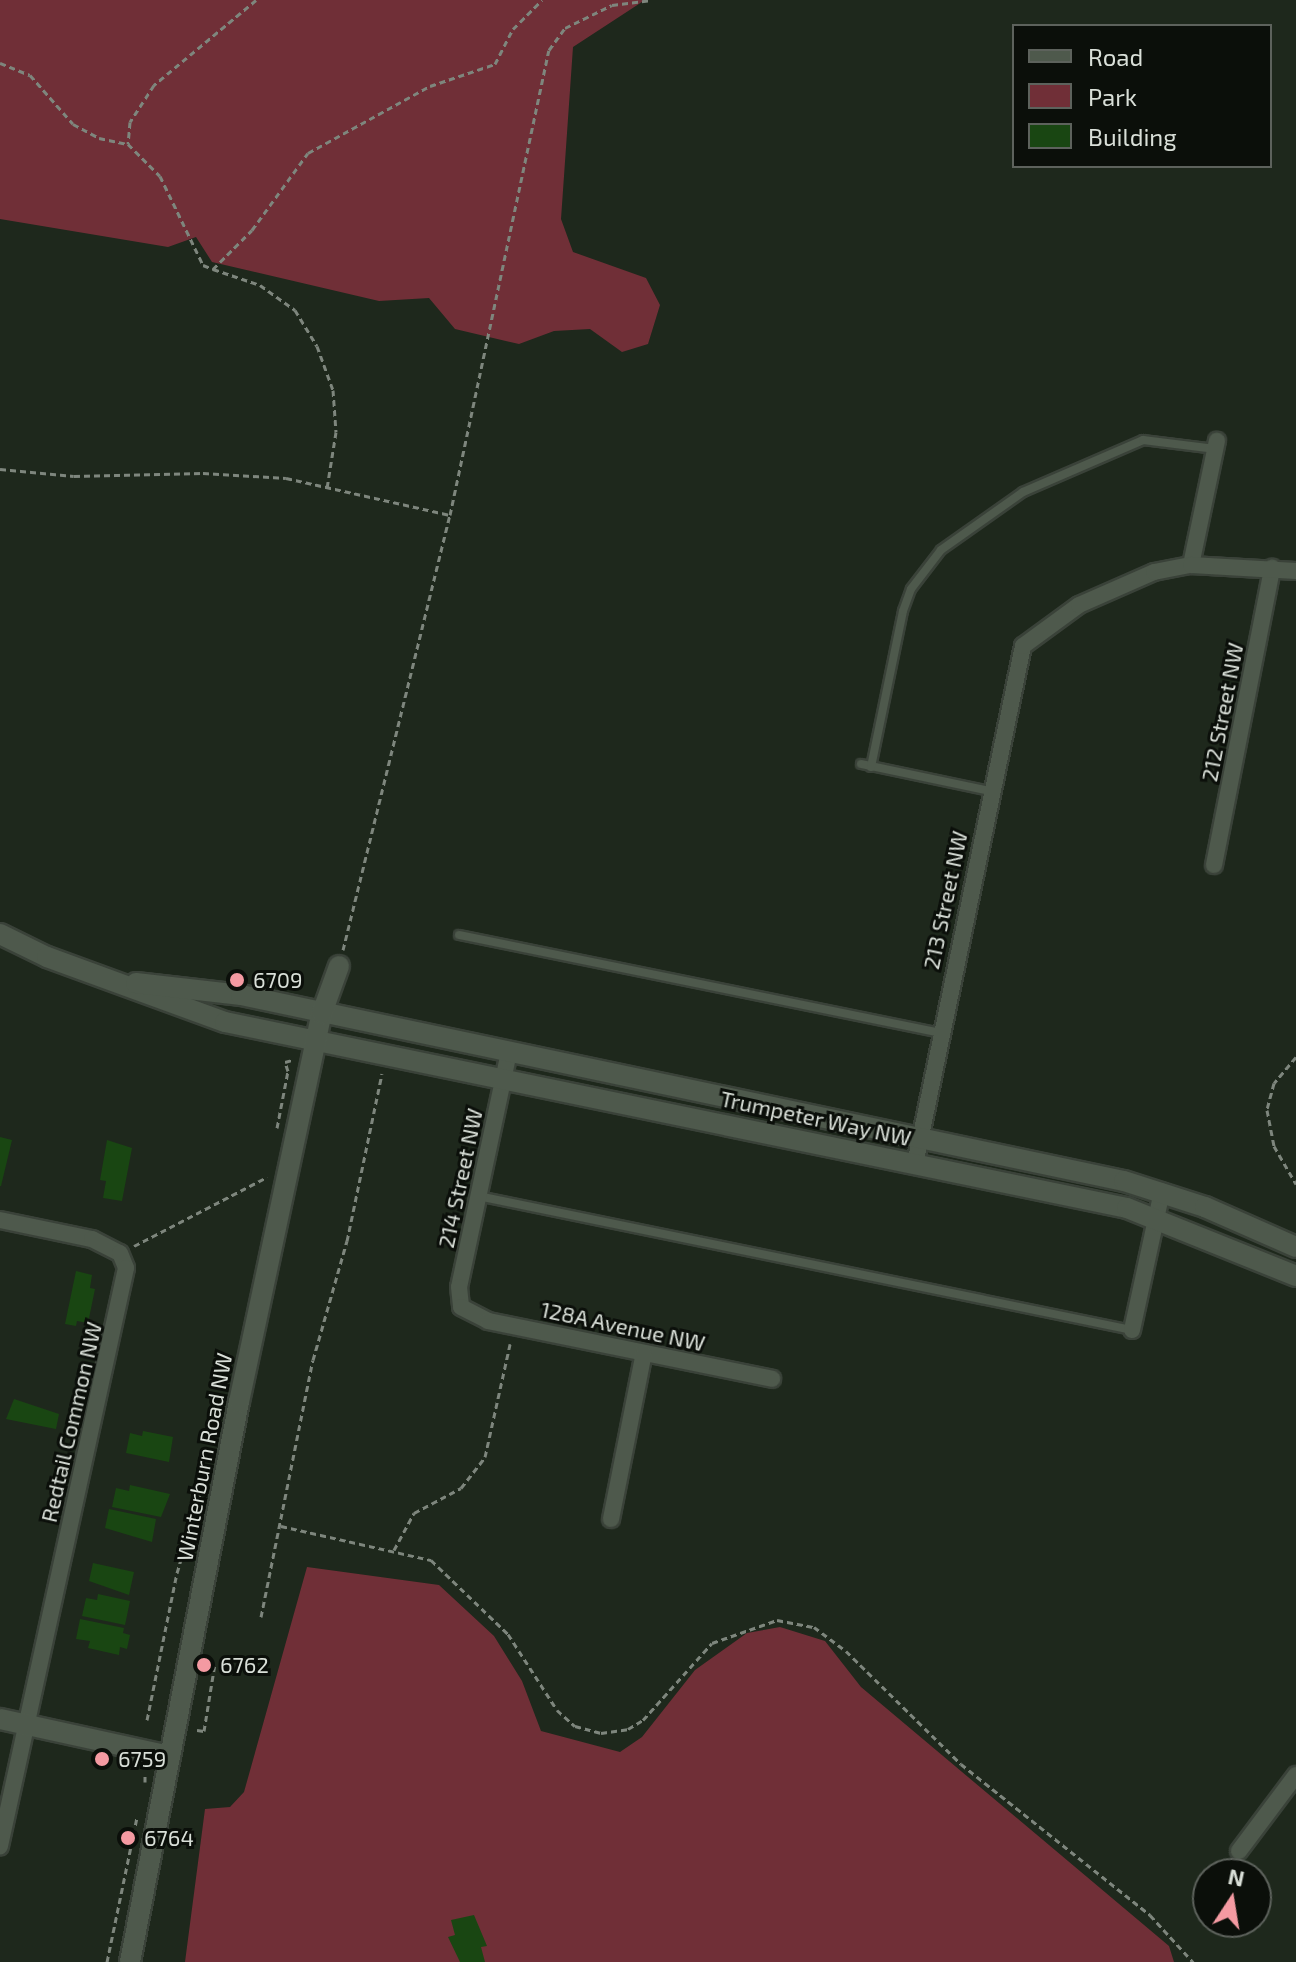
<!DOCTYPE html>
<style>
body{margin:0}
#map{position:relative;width:1296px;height:1962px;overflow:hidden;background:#1e281c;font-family:"Exo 2",sans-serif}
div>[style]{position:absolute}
.green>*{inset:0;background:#702f37}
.building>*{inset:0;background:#194612}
.path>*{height:3px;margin-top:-1.5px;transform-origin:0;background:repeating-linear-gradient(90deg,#7e867d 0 6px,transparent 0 10px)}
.roads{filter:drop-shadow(2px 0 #3a4239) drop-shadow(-2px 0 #3a4239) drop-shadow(0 2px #3a4239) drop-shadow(0 -2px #3a4239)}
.service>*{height:8px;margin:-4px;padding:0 4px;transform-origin:4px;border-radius:4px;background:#4e594c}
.minor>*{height:16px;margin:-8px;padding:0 8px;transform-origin:8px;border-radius:8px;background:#4e594c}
.tertiary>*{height:20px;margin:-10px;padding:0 10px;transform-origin:10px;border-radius:10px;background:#4e594c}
.dots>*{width:22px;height:22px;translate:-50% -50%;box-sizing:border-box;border:4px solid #0b0f0a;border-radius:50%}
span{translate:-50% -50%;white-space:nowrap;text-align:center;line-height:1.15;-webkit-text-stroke:6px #0b0f0a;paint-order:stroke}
.street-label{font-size:22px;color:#d9dfd8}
.poi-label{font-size:22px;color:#d9dfd8}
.left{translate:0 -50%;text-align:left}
.legend{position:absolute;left:1012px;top:24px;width:260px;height:144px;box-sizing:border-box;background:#0b0f0a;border:2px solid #5d625c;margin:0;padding:10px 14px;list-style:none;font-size:24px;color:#d9dfd8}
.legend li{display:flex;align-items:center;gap:16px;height:40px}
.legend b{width:40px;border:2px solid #5d625c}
.north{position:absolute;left:1192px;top:1858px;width:80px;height:80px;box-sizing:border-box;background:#0b0f0a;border:2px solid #5d625c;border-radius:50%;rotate:12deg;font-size:22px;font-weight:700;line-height:32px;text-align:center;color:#d9dfd8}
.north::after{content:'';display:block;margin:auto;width:28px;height:36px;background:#f49aa2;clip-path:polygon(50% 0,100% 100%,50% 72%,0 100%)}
</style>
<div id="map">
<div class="green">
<i style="clip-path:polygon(0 0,645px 0,573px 47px,561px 219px,573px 252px,646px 278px,660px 305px,648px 344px,622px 352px,590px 329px,554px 331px,519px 344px,455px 329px,429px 298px,379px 301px,212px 262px,196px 237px,168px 247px,0 219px)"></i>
<i style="clip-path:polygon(307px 1567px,439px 1585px,494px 1636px,522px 1681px,541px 1731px,620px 1752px,642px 1737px,695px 1670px,747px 1633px,780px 1627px,825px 1641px,861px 1687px,1169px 1946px,1174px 1962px,185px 1962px,205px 1809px,230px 1807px,244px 1792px)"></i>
</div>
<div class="building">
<i style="clip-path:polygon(0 1137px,12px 1140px,1px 1186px,0 1186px)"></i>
<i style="clip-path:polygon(107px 1140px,132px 1148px,122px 1201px,103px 1198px,106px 1181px,100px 1180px)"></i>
<i style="clip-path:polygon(76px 1271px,92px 1275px,90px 1288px,95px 1289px,88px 1323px,77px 1321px,76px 1326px,65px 1324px)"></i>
<i style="clip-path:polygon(14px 1399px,59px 1414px,56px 1429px,6px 1419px)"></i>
<i style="clip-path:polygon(143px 1431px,173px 1437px,169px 1462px,126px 1453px,130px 1433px,142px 1436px)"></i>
<i style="clip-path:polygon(130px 1485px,170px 1494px,161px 1517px,112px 1507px,116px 1488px,129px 1491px)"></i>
<i style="clip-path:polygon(109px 1509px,156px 1519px,152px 1542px,105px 1528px)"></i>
<i style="clip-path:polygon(93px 1563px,134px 1572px,129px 1595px,89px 1581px)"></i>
<i style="clip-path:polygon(98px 1594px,130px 1601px,125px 1625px,82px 1616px,86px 1598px,97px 1600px)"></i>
<i style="clip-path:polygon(80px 1619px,124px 1628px,123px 1633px,130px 1635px,127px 1649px,120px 1647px,119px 1655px,88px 1648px,90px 1641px,76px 1639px)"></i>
<i style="clip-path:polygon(474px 1915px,487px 1946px,481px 1947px,485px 1962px,460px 1962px,448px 1937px,455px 1935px,451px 1920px)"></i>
</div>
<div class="path">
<i style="left:256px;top:0;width:133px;rotate:140.2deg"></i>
<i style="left:154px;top:85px;width:44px;rotate:123deg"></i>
<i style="left:130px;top:122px;width:22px;rotate:95deg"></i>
<i style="left:128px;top:144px;width:45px;rotate:45deg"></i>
<i style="left:160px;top:176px;width:99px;rotate:64.2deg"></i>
<i style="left:203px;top:265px;width:11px;rotate:22deg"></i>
<i style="left:213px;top:269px;width:55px;rotate:-45deg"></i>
<i style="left:252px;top:230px;width:95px;rotate:-54deg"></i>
<i style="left:308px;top:153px;width:139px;rotate:-28.8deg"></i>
<i style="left:430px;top:86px;width:69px;rotate:-18.7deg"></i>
<i style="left:495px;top:64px;width:39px;rotate:-63deg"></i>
<i style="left:513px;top:29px;width:41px;rotate:-45deg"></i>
<i style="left:0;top:63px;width:32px;rotate:22deg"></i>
<i style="left:30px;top:75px;width:65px;rotate:48.7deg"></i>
<i style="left:73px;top:124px;width:30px;rotate:28deg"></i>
<i style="left:99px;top:138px;width:30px;rotate:12deg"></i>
<i style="left:213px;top:269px;width:50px;rotate:18.8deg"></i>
<i style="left:260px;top:285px;width:43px;rotate:35.5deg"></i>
<i style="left:295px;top:310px;width:42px;rotate:58.6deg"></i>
<i style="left:317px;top:346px;width:47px;rotate:70deg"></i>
<i style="left:333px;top:390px;width:42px;rotate:85.9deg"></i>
<i style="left:336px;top:432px;width:57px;rotate:99.1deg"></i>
<i style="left:0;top:469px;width:74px;rotate:5.4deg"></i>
<i style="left:74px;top:476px;width:129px;rotate:-1.3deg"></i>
<i style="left:203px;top:473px;width:83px;rotate:3.4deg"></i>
<i style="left:286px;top:478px;width:168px;rotate:12.7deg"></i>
<i style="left:343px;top:950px;width:448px;rotate:-76.2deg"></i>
<i style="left:450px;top:515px;width:475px;rotate:-78deg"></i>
<i style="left:549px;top:50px;width:27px;rotate:-54deg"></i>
<i style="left:565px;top:28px;width:52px;rotate:-26.1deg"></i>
<i style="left:612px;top:5px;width:40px;rotate:-7.1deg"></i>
<i style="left:1296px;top:1057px;width:34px;rotate:130deg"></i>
<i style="left:1274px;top:1083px;width:28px;rotate:105deg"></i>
<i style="left:1267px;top:1110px;width:37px;rotate:79deg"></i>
<i style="left:1274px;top:1146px;width:44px;rotate:59.9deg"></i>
<i style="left:277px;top:1128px;width:58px;rotate:-79.1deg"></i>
<i style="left:288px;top:1071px;width:9px;rotate:-108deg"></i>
<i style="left:285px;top:1062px;width:7px;rotate:-16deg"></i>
<i style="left:134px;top:1246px;width:150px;rotate:-27.4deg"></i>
<i style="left:281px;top:1526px;width:154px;rotate:12.8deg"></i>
<i style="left:431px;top:1560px;width:107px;rotate:43.9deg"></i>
<i style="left:508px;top:1634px;width:90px;rotate:57.2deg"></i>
<i style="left:557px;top:1710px;width:24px;rotate:42deg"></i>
<i style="left:575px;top:1726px;width:27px;rotate:15deg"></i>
<i style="left:601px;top:1733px;width:27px;rotate:-8deg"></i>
<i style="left:628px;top:1729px;width:17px;rotate:-31deg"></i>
<i style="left:643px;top:1720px;width:103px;rotate:-48.1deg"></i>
<i style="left:712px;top:1643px;width:69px;rotate:-19.5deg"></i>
<i style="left:777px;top:1620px;width:38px;rotate:11deg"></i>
<i style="left:814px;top:1627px;width:40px;rotate:37deg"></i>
<i style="left:846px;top:1651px;width:161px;rotate:44.5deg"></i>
<i style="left:961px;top:1764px;width:242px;rotate:38.6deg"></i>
<i style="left:1150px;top:1915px;width:64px;rotate:47.5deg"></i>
<i style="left:394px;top:1550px;width:42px;rotate:-61.6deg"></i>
<i style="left:414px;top:1513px;width:53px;rotate:-28deg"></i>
<i style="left:461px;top:1488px;width:39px;rotate:-52deg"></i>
<i style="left:485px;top:1457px;width:116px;rotate:-77.5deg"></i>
<i style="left:261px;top:1617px;width:262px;rotate:-78.6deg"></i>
<i style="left:313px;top:1360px;width:124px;rotate:-74.1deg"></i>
<i style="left:347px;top:1241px;width:171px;rotate:-78.2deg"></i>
<i style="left:147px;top:1720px;width:150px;rotate:-78.5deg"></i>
<i style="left:177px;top:1573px;width:85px;rotate:-73.7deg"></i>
<i style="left:197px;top:1730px;width:7px;rotate:8deg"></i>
<i style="left:204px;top:1731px;width:69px;rotate:-80.8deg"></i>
<i style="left:145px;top:1782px;width:8px;rotate:-90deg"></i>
<i style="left:107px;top:1962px;width:148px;rotate:-78.3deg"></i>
</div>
<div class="roads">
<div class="service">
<i style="left:861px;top:764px;width:132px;rotate:11.8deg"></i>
<i style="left:871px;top:767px;width:159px;rotate:-78.4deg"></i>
<i style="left:903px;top:611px;width:23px;rotate:-70deg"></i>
<i style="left:911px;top:589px;width:49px;rotate:-52.4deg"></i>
<i style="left:941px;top:550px;width:100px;rotate:-35.3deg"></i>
<i style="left:1023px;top:492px;width:131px;rotate:-23.4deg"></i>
<i style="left:1143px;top:440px;width:73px;rotate:7.1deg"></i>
<i style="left:459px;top:935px;width:491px;rotate:11.5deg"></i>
<i style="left:478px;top:1196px;width:668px;rotate:11.58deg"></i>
</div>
<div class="minor">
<i style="left:1191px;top:565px;width:127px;rotate:-78.2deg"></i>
<i style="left:1214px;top:865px;width:303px;rotate:-78.9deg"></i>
<i style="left:509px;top:1052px;width:240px;rotate:102deg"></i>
<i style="left:459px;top:1287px;width:20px;rotate:84deg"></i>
<i style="left:461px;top:1307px;width:30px;rotate:27deg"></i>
<i style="left:488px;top:1321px;width:290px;rotate:11.5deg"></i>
<i style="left:915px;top:1164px;width:529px;rotate:-78.22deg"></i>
<i style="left:1023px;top:646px;width:69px;rotate:-36.2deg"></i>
<i style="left:1079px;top:605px;width:82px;rotate:-23.7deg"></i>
<i style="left:1154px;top:572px;width:38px;rotate:-11deg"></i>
<i style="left:1191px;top:565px;width:105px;rotate:3.3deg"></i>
<i style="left:0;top:1220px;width:94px;rotate:11.7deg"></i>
<i style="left:92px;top:1239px;width:31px;rotate:27deg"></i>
<i style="left:120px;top:1253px;width:16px;rotate:68deg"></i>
<i style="left:126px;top:1268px;width:592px;rotate:102.3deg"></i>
<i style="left:1132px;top:1330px;width:142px;rotate:-77.8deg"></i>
<i style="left:611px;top:1519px;width:169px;rotate:-78.8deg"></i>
<i style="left:1239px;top:1851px;width:95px;rotate:-53.1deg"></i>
</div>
<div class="tertiary">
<i style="left:0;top:934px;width:52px;rotate:26.1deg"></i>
<i style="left:47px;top:957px;width:189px;rotate:20.1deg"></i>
<i style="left:225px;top:1022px;width:921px;rotate:11.65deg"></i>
<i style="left:1127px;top:1208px;width:182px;rotate:21.9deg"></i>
<i style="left:136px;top:983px;width:106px;rotate:6.5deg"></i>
<i style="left:241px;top:995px;width:902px;rotate:11.9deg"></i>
<i style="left:1124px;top:1181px;width:85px;rotate:17.8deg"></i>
<i style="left:1205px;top:1207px;width:99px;rotate:23.7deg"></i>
<i style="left:0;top:1719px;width:174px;rotate:12.3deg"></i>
<i style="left:130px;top:1962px;width:571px;rotate:-78.99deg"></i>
<i style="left:239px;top:1402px;width:398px;rotate:-78deg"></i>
<i style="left:322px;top:1013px;width:50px;rotate:-70.1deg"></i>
</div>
</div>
<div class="dots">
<i style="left:237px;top:980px;background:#f49aa2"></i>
<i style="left:204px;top:1665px;background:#f49aa2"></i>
<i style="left:102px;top:1759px;background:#f49aa2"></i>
<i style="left:128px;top:1838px;background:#f49aa2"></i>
</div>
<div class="street-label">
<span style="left:1222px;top:712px;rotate:-79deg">212 Street NW</span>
<span style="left:945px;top:900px;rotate:-78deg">213 Street NW</span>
<span style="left:816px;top:1118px;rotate:12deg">Trumpeter Way NW</span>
<span style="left:460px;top:1178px;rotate:-78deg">214 Street NW</span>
<span style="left:623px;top:1326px;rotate:12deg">128A Avenue NW</span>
<span style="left:71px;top:1422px;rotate:-77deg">Redtail Common NW</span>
<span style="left:204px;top:1457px;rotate:-79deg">Winterburn Road NW</span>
</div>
<div class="poi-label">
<span class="left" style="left:253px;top:980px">6709</span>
<span class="left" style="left:220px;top:1665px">6762</span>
<span class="left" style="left:118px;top:1759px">6759</span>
<span class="left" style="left:144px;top:1838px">6764</span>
</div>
<ul class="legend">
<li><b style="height:10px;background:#4e594c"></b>Road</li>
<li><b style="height:22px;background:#702f37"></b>Park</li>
<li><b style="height:22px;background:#194612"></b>Building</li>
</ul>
<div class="north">N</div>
</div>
